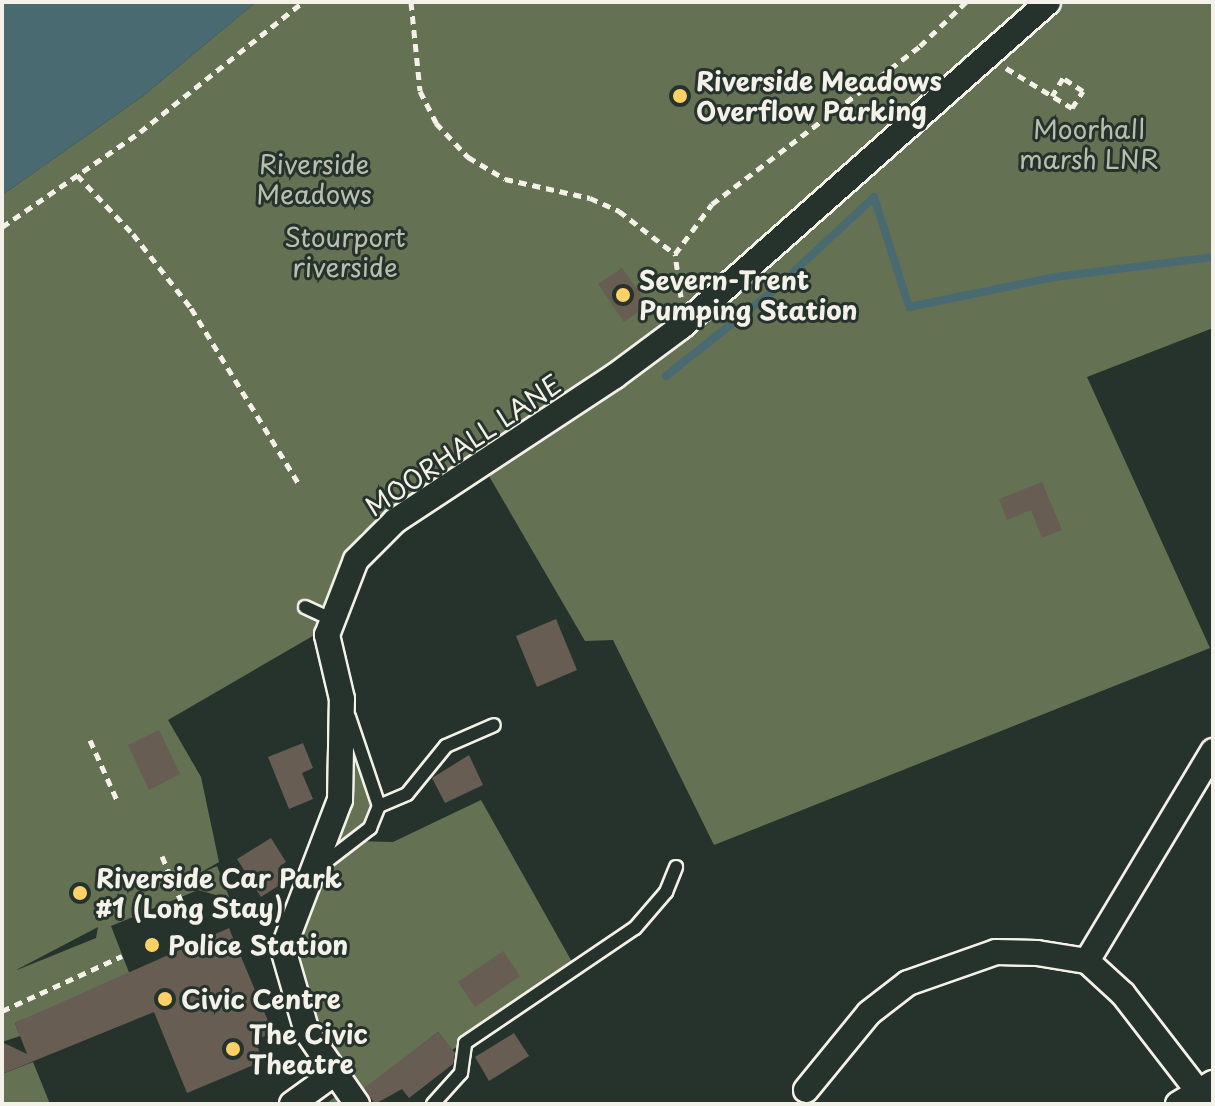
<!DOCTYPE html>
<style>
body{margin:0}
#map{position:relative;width:1215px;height:1106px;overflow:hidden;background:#26332d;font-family:"Playpen Sans",sans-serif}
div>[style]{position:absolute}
.green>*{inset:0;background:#647253}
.water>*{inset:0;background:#4a6a71}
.stream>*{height:8px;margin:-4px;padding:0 4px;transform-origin:4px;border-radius:4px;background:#4a6a71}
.building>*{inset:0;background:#675d52}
.path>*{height:5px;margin-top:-2.5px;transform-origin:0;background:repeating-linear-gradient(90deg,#f4f1e8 0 8px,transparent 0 14px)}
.roads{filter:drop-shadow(2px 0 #f4f1e8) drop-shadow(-2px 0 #f4f1e8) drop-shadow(0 2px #f4f1e8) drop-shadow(0 -2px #f4f1e8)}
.service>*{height:12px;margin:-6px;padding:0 6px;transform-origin:6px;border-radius:6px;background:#26332d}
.minor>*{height:24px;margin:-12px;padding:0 12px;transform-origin:12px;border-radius:12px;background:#26332d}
.dots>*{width:22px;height:22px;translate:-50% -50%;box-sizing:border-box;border:4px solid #26332d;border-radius:50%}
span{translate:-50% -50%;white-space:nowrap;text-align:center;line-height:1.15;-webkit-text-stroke:6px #26332d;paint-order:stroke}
.poi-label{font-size:26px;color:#f4f1e8;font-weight:700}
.left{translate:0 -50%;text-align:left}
.park-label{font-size:26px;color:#babeac}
.street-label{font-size:26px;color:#f4f1e8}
.frame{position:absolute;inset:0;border:4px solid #f4f1e8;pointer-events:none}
</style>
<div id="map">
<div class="green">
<i style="clip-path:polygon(evenodd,256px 2px,1213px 2px,1213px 328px,1087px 377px,1210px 648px,714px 845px,613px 640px,585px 641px,482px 464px,501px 449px,361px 533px,331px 603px,330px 626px,168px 720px,201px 777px,219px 862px,191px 878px,217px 866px,230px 899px,198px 890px,111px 926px,130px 975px,15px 1023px,20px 1036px,2px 1042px,2px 195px,143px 96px,256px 2px,98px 927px,96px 938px,17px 970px,18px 969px,98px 927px)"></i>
<i style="clip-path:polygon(342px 699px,379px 806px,356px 841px,393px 842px,481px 800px,576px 969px,452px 1050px,438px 1032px,346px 1104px,326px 1104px,344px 1090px,332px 1075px,286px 933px,332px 829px)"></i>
<i style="clip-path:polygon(33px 1062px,50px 1104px,2px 1104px,2px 1074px)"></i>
</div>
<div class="water">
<i style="clip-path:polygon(2px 2px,256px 2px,143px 96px,2px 195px)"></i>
</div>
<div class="stream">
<i style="left:666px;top:376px;width:137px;rotate:-38.5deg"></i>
<i style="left:773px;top:291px;width:138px;rotate:-42.9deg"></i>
<i style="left:874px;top:197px;width:115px;rotate:72.3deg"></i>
<i style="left:909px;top:307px;width:149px;rotate:-11.6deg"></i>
<i style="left:1055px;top:277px;width:159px;rotate:-7.2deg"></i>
</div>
<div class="building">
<i style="clip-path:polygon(622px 268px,648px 305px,624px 322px,598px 284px)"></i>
<i style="clip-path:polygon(1042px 482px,1062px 530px,1042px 538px,1031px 510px,1007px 520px,999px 499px)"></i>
<i style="clip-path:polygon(556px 619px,577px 670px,537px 687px,516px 636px)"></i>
<i style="clip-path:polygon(159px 730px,180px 774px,149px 790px,128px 745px)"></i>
<i style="clip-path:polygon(303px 743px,313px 768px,302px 773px,313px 799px,289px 809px,268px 757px)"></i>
<i style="clip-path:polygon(469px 755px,483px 785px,445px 803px,432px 778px)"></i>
<i style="clip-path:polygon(271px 838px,286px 862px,280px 866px,289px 879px,261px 897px,237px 859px)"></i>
<i style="clip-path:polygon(229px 928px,273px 1033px,255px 1040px,263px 1061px,187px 1093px,154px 1012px,2px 1074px,2px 1042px,27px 1054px,15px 1023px)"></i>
<i style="clip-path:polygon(503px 951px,520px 976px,475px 1007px,458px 982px)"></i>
<i style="clip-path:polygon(438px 1032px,455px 1053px,453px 1064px,409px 1098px,402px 1089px,375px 1104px,364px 1088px)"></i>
<i style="clip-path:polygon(514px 1033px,529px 1056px,489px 1081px,475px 1057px)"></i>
</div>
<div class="path">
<i style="left:411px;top:2px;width:89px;rotate:84.2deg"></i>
<i style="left:420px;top:91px;width:36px;rotate:63deg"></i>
<i style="left:436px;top:123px;width:47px;rotate:46.7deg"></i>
<i style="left:468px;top:157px;width:43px;rotate:30.7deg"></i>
<i style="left:505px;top:179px;width:87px;rotate:12.6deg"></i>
<i style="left:590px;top:198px;width:32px;rotate:24deg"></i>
<i style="left:619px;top:211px;width:71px;rotate:37.5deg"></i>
<i style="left:1006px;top:68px;width:77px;rotate:31.2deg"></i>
<i style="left:1072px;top:108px;width:20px;rotate:-57deg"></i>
<i style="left:1083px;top:91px;width:24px;rotate:-147deg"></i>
<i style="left:1063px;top:78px;width:21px;rotate:121deg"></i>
<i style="left:77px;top:175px;width:81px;rotate:46.5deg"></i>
<i style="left:133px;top:234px;width:94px;rotate:51.9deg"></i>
<i style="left:191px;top:308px;width:206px;rotate:58.5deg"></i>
<i style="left:2px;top:227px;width:168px;rotate:-34.5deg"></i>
<i style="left:140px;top:132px;width:208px;rotate:-38.6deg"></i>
<i style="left:681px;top:297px;width:43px;rotate:-97.9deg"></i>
<i style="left:675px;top:254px;width:62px;rotate:-53.5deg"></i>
<i style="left:712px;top:204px;width:261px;rotate:-37.2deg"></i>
<i style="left:920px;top:46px;width:64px;rotate:-43.7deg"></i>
<i style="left:90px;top:740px;width:66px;rotate:65.8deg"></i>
<i style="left:162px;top:856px;width:56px;rotate:67.1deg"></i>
<i style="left:2px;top:1011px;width:132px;rotate:-24.6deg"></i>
</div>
<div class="roads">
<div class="service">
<i style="left:305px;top:607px;width:29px;rotate:25deg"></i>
<i style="left:379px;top:806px;width:30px;rotate:-23deg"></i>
<i style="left:407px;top:794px;width:62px;rotate:-50.9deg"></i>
<i style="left:446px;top:746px;width:52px;rotate:-23.6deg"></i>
<i style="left:318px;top:868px;width:66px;rotate:-37.6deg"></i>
<i style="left:370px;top:828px;width:24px;rotate:-68deg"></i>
<i style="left:379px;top:806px;width:94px;rotate:-108.6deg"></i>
<i style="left:433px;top:1104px;width:42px;rotate:-47.9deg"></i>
<i style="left:461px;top:1073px;width:30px;rotate:-82deg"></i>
<i style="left:465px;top:1043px;width:205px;rotate:-34.1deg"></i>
<i style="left:635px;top:928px;width:48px;rotate:-49.3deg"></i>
<i style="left:666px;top:892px;width:27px;rotate:-68deg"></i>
</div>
<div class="minor">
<i style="left:1087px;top:961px;width:245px;rotate:-59deg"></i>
<i style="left:806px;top:1090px;width:99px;rotate:-50.7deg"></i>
<i style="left:869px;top:1013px;width:49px;rotate:-37.6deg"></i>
<i style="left:908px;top:983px;width:93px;rotate:-19.4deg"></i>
<i style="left:996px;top:952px;width:41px;rotate:1.4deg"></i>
<i style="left:1037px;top:953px;width:51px;rotate:9.1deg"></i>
<i style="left:1087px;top:961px;width:49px;rotate:42.5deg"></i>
<i style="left:1123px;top:994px;width:139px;rotate:52.3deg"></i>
<i style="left:292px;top:1104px;width:49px;rotate:-35.9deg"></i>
<i style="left:357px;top:1104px;width:88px;rotate:-124.8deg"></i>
<i style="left:307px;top:1032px;width:86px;rotate:-106.1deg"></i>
<i style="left:283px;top:949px;width:160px;rotate:-69.1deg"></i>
<i style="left:340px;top:800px;width:101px;rotate:-88.9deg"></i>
<i style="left:342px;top:699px;width:66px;rotate:-103.2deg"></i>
<i style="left:327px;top:635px;width:80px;rotate:-68.9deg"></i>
<i style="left:356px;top:560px;width:55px;rotate:-45deg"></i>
<i style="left:395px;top:521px;width:263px;rotate:-33.4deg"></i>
<i style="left:615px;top:376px;width:82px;rotate:-36.6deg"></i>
<i style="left:681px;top:327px;width:490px;rotate:-41.5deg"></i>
<i style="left:1178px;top:1104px;width:41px;rotate:-31deg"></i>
</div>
</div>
<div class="dots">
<i style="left:680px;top:96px;background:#ffd166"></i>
<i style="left:623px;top:295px;background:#ffd166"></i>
<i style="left:80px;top:893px;background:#ffd166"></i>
<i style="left:152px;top:945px;background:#ffd166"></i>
<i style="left:165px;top:999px;background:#ffd166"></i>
<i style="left:233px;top:1049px;background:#ffd166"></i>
</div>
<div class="poi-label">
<span class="left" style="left:696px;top:96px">Riverside Meadows<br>Overflow Parking</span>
<span class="left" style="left:639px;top:295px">Severn-Trent<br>Pumping Station</span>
<span class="left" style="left:96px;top:893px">Riverside Car Park<br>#1 (Long Stay)</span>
<span class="left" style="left:168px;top:945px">Police Station</span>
<span class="left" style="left:181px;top:999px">Civic Centre</span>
<span class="left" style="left:249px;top:1049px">The Civic<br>Theatre</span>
</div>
<div class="park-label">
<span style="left:1089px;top:144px">Moorhall<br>marsh LNR</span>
<span style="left:314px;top:179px">Riverside<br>Meadows</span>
<span style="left:345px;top:252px">Stourport<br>riverside</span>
</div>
<div class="street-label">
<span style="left:463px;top:445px;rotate:-34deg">MOORHALL LANE</span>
</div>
<div class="frame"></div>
</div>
